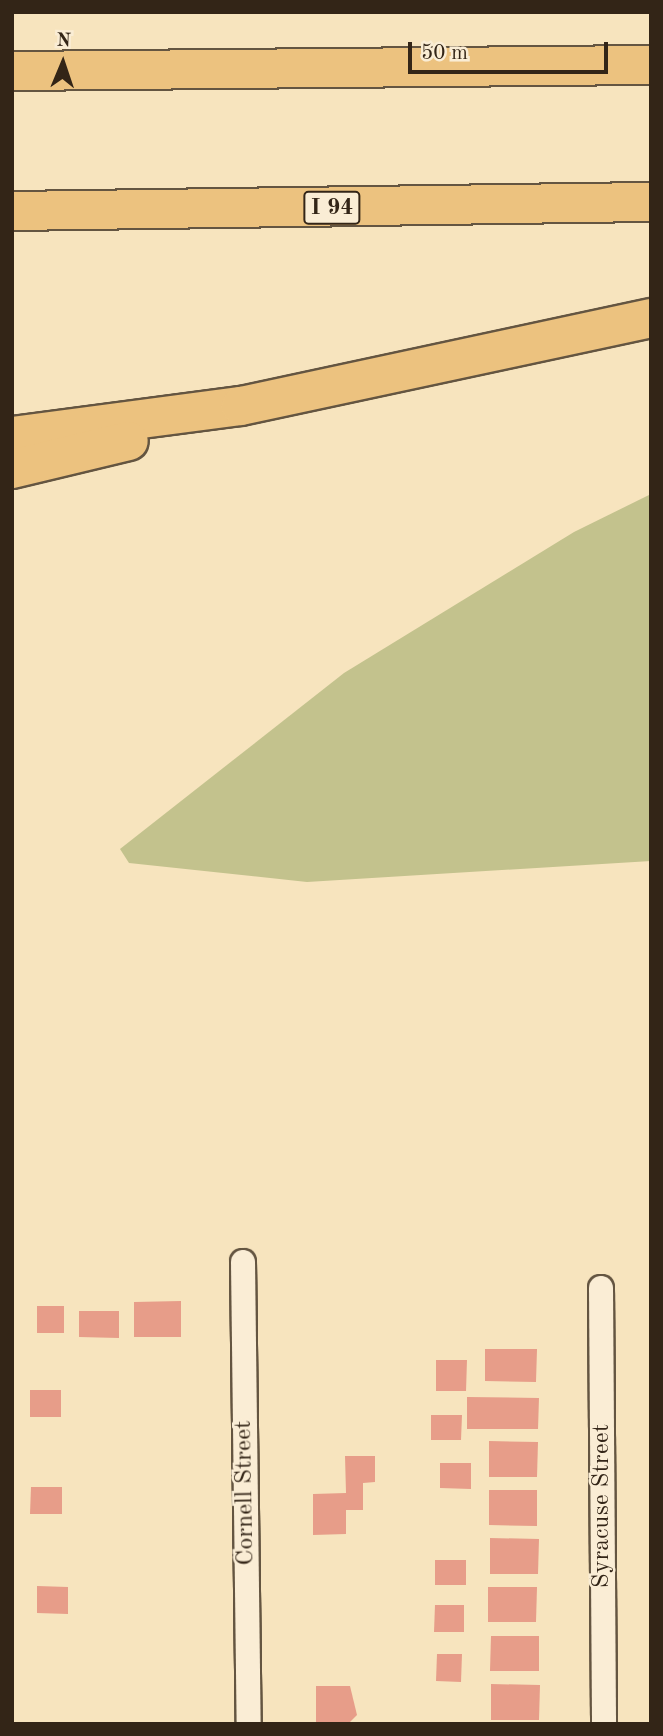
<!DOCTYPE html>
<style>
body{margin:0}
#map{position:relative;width:663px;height:1736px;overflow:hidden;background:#f7e4be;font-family:"Old Standard TT",serif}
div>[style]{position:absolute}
.green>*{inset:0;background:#c3c28d}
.building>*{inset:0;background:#e79d89}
.roads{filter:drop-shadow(2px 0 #645541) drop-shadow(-2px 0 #645541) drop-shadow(0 2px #645541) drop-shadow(0 -2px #645541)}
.minor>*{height:24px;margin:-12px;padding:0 12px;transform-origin:12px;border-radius:12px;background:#faedd5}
.motorway>*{height:38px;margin:-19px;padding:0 19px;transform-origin:19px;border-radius:19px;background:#ecc27f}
span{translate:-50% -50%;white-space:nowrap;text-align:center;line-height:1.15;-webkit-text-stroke:5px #faedd5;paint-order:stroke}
.shield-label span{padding:2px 5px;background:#faedd5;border:2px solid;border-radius:5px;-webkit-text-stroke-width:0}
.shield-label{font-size:23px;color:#332517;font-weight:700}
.street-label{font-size:24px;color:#332517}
.frame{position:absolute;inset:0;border:14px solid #332517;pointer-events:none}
.north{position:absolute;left:28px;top:28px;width:70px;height:70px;-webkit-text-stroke:5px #faedd5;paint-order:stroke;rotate:2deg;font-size:19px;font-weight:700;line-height:28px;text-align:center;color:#332517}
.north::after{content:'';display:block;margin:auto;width:24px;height:32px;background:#332517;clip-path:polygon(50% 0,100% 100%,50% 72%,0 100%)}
.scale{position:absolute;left:408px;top:42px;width:200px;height:32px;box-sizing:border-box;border:4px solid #332517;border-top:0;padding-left:9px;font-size:21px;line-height:24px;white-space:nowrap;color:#332517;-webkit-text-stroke:5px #faedd5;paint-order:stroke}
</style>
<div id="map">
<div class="green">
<i style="clip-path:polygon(651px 494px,651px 861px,307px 882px,129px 863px,120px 849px,344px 673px,574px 532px)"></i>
</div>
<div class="building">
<i style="clip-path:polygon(181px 1301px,181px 1337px,134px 1337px,134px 1302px)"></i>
<i style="clip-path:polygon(37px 1306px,64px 1306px,64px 1333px,37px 1333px)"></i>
<i style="clip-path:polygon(79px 1311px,119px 1311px,119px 1338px,79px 1337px)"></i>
<i style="clip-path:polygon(485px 1349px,537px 1349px,536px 1382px,485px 1381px)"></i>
<i style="clip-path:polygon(436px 1360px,467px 1360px,466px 1391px,436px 1391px)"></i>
<i style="clip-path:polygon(30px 1390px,61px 1390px,61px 1417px,30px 1417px)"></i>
<i style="clip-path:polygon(467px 1397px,539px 1398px,538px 1429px,467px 1429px)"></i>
<i style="clip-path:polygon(431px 1415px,462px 1415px,461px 1440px,431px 1440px)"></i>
<i style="clip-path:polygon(489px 1441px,538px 1442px,537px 1477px,489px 1477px)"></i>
<i style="clip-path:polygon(345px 1456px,375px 1456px,375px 1482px,363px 1483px,363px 1510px,346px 1510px,346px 1534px,313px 1535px,313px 1494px,346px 1493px)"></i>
<i style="clip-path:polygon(440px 1463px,471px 1463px,471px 1489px,440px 1488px)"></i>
<i style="clip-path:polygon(31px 1487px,62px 1487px,62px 1514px,30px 1514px)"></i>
<i style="clip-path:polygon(489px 1490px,537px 1490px,537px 1526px,489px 1525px)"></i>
<i style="clip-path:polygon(490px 1538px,539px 1539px,538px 1574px,490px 1574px)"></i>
<i style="clip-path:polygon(435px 1560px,466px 1560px,466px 1585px,435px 1585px)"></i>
<i style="clip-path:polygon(37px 1586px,68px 1587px,68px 1614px,37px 1613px)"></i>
<i style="clip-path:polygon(488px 1587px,537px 1587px,536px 1622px,488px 1622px)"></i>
<i style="clip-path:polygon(435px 1605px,464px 1605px,464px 1632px,434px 1632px)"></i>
<i style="clip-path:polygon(491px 1636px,539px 1636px,539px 1671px,490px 1671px)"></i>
<i style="clip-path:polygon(437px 1654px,462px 1654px,461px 1682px,436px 1681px)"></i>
<i style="clip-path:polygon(491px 1684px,540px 1685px,539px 1720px,491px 1720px)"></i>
<i style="clip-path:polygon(316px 1686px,350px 1686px,357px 1715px,350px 1722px,316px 1722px)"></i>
</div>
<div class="roads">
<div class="minor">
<i style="left:243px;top:1262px;width:462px;rotate:89.3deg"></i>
<i style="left:601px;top:1288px;width:436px;rotate:89.6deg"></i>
</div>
<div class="motorway">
<i style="left:12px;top:71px;width:639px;rotate:-0.54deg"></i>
<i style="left:12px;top:211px;width:639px;rotate:-0.81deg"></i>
<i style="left:12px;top:436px;width:231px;rotate:-7.5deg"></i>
<i style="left:241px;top:406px;width:419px;rotate:-12.1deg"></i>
<i style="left:12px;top:469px;width:120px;rotate:-13.5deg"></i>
</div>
</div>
<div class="shield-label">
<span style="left:332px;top:208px">I 94</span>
</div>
<div class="street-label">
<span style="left:246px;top:1493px;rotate:-91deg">Cornell Street</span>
<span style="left:603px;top:1506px;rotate:-90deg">Syracuse Street</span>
</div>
<div class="frame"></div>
<div class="north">N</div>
<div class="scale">50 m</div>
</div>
